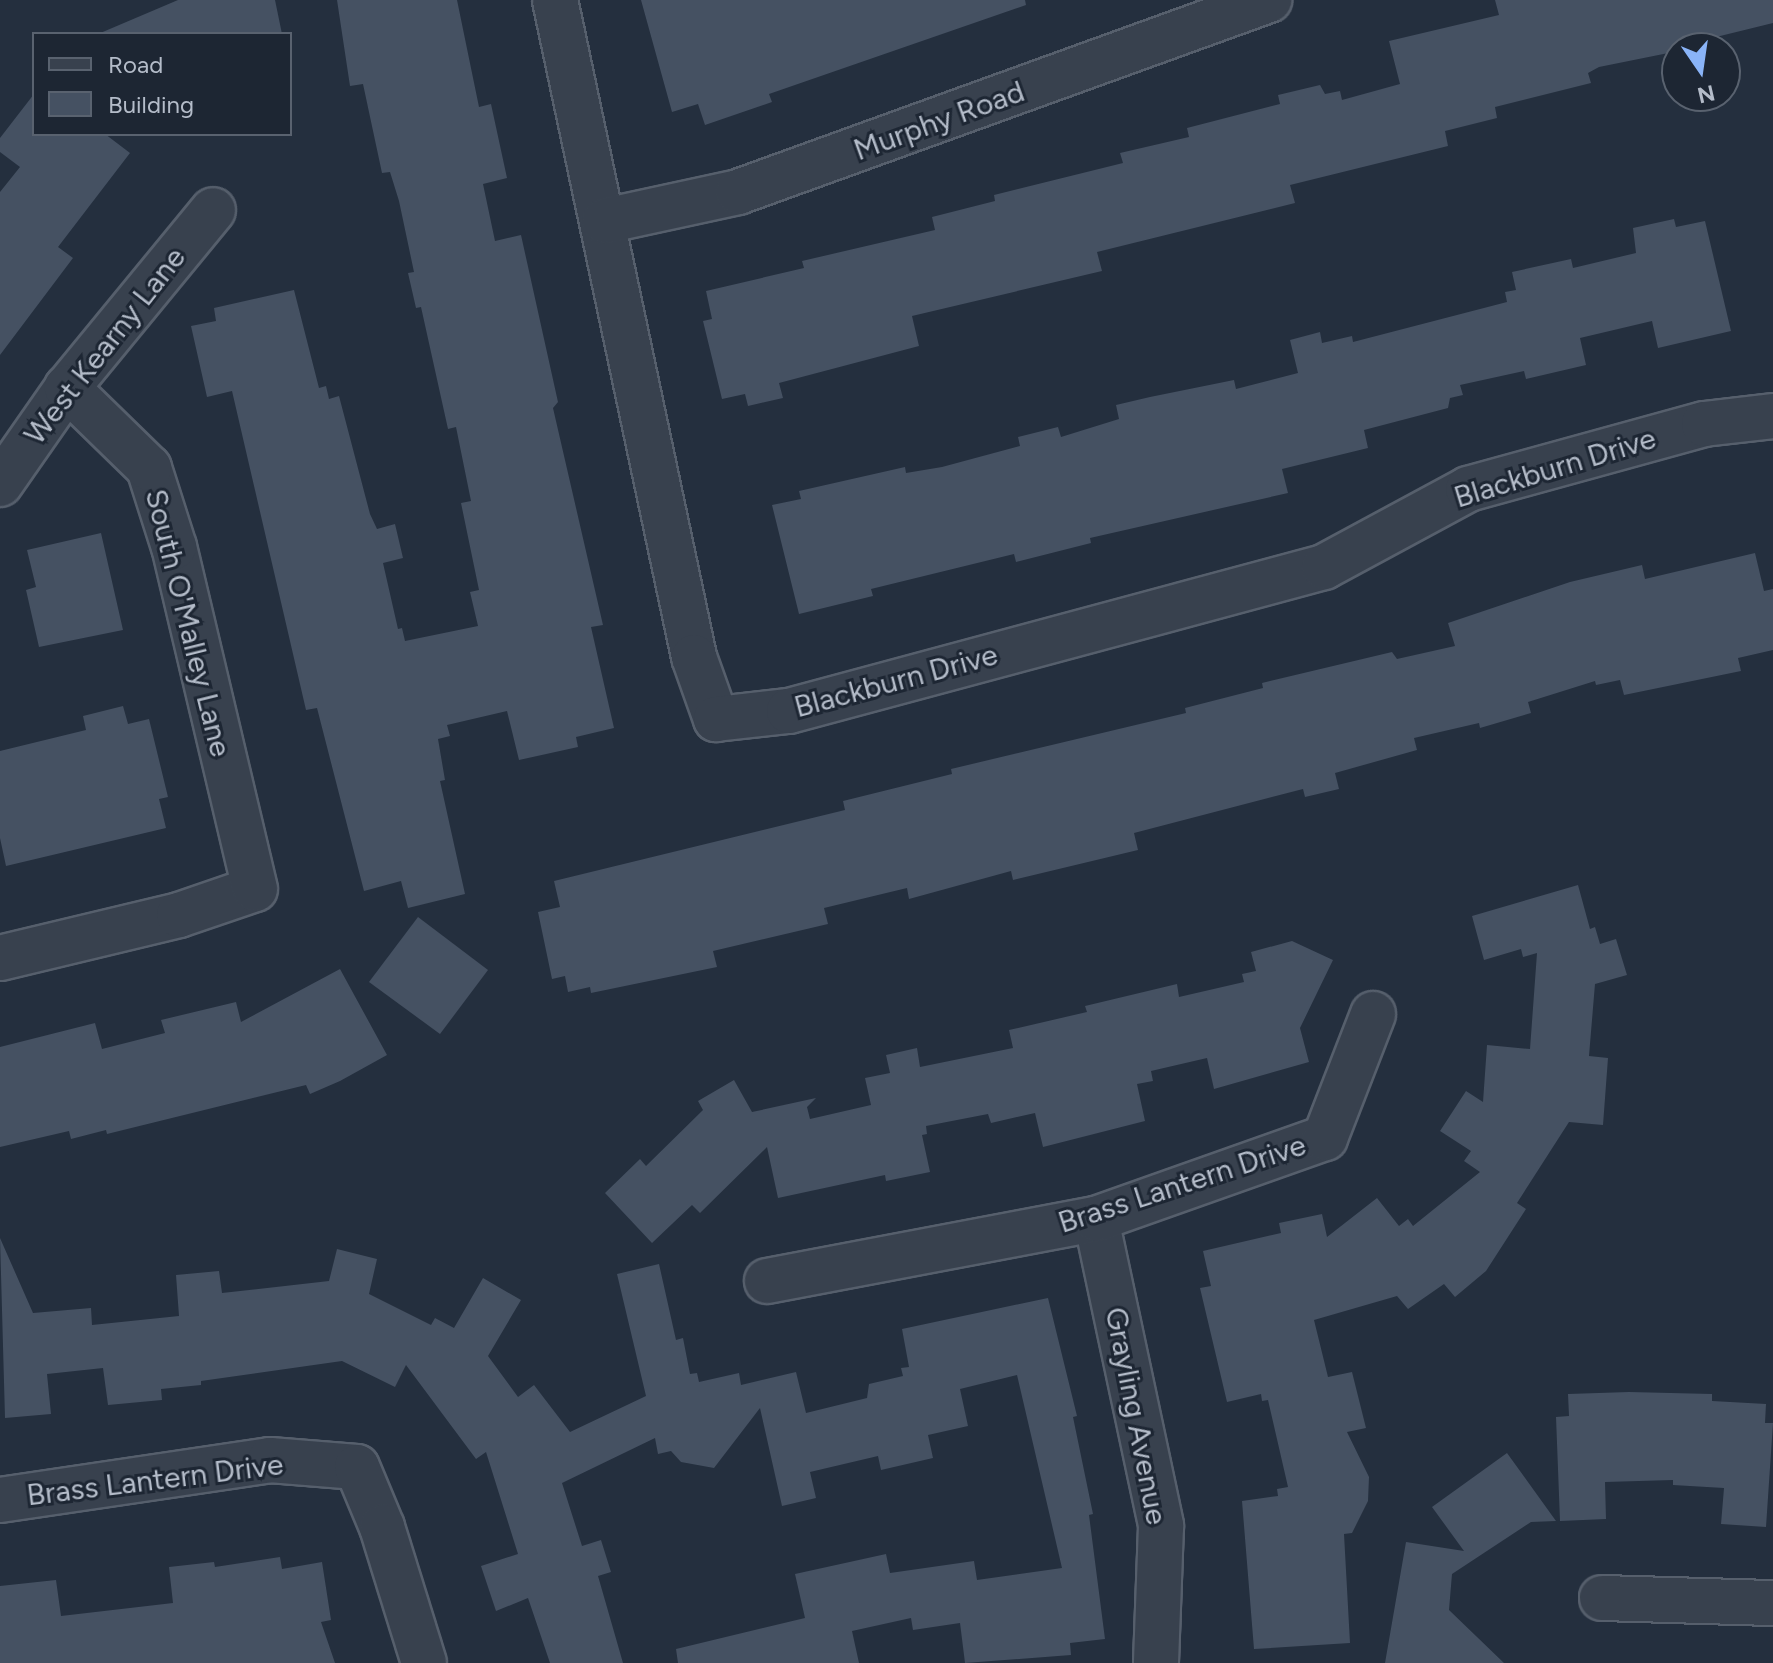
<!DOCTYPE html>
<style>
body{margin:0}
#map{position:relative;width:1773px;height:1663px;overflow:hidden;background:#242f3e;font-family:Figtree,sans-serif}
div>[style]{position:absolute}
.building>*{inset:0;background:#455162}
.roads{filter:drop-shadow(2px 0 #565f6c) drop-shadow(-2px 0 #565f6c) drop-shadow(0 2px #565f6c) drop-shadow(0 -2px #565f6c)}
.minor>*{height:44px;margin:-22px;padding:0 22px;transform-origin:22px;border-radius:22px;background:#38414e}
span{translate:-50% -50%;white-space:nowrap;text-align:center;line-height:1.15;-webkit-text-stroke:6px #1d2633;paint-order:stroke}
.street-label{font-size:30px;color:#b4bcc9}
.legend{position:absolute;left:32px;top:32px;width:260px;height:104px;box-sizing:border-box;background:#1d2633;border:2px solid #59626f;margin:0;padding:10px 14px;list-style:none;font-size:24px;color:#b4bcc9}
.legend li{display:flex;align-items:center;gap:16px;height:40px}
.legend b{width:40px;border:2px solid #59626f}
.north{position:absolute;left:1661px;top:32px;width:80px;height:80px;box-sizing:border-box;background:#1d2633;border:2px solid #59626f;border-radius:50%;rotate:167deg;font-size:22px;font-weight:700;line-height:32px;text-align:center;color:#b4bcc9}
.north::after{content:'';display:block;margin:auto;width:28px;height:36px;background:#8ab4f8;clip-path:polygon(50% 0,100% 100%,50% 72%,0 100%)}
</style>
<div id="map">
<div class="building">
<i style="clip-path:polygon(178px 0,275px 0,282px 34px,98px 34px)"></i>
<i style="clip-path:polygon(337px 0,457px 0,479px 107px,491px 104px,507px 178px,483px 184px,495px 241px,521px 235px,558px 402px,553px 408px,603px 625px,591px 627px,614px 728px,576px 737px,578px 747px,519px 760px,507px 711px,447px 725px,450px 736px,438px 739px,445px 780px,440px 781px,465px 894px,408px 908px,401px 881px,364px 891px,317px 708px,306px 710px,232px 391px,207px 397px,191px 326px,216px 321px,214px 308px,294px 290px,319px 388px,326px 386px,329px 399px,339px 396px,370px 514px,377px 529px,395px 524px,403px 558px,383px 563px,398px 629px,402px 628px,405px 641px,478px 626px,470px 592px,479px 590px,461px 503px,471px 501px,456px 427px,448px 429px,421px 307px,416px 308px,408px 273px,414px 272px,399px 201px,390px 172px,382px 173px,363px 84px,350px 86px)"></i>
<i style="clip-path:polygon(641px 0,1025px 0,1026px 5px,769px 94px,772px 102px,705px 125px,698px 104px,672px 112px)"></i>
<i style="clip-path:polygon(1495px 0,1773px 0,1773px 23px,1712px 38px,1713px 44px,1599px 67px,1588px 73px,1591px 83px,1495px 107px,1497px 118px,1445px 131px,1448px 146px,1290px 185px,1295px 203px,1097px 252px,1102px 271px,912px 316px,919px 346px,779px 383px,783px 398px,748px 406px,745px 394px,722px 399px,703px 321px,712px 319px,706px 291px,804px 268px,802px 261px,935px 230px,932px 217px,995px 201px,994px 195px,1123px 163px,1120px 153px,1189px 137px,1187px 128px,1280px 104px,1278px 95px,1320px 85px,1325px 94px,1340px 91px,1342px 100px,1400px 84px,1389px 41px,1499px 15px)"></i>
<i style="clip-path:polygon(34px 94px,34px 134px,105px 134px,130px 153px,58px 247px,73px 258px,0 355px,0 192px,20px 167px,0 152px,0 138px)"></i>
<i style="clip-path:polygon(1674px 219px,1676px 227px,1705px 221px,1731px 331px,1658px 348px,1652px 321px,1580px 338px,1586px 365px,1526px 379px,1524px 371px,1460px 385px,1463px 395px,1450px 398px,1448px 408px,1364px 430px,1368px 448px,1282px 469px,1288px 493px,1090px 538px,1091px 543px,1016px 562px,1014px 554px,871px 589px,873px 596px,799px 614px,772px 505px,801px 499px,799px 491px,905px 467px,906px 473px,942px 467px,1020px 446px,1018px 437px,1058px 427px,1061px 437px,1119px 419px,1116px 405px,1150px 397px,1234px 380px,1236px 389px,1298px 373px,1290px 340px,1320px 332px,1322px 343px,1352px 336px,1353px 342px,1507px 302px,1505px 292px,1516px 290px,1512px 272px,1571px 259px,1573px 268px,1636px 253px,1633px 228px)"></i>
<i style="clip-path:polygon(101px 533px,123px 630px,39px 647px,26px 590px,36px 587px,27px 550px)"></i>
<i style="clip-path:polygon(1755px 553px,1764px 591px,1773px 589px,1773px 650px,1738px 658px,1741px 671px,1624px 695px,1620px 680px,1596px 685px,1595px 681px,1528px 702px,1531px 713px,1480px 728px,1479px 723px,1414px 738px,1417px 750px,1335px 773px,1339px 789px,1305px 797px,1303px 789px,1134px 833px,1138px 850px,1013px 880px,1011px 871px,909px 899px,907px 888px,824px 908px,828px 924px,713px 951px,717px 967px,591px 993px,590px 987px,568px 992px,565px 976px,552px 979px,538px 912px,560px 907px,554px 881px,845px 810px,843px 801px,952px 774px,951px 769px,1186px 713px,1185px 708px,1263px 688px,1262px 683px,1392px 652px,1397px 659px,1455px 646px,1448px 623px,1570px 582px,1642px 565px,1645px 579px)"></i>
<i style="clip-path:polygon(123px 706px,128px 724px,149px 719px,168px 797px,159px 799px,166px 828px,6px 866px,0 838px,0 751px,86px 730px,83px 716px)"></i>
<i style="clip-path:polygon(1578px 885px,1590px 929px,1595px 927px,1600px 944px,1616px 939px,1627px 975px,1595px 984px,1589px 1056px,1608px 1058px,1603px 1125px,1569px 1122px,1517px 1203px,1526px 1209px,1486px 1271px,1455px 1297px,1444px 1284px,1408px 1309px,1397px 1296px,1314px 1320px,1328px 1377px,1352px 1372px,1366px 1428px,1347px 1432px,1369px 1477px,1368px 1501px,1352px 1533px,1344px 1534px,1350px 1643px,1254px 1649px,1242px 1501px,1278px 1496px,1277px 1489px,1288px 1487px,1268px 1400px,1262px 1401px,1261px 1394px,1227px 1402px,1200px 1288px,1211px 1286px,1203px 1251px,1281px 1233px,1279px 1223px,1322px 1214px,1327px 1237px,1377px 1198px,1399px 1226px,1408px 1219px,1413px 1226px,1480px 1172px,1464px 1161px,1471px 1151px,1440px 1131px,1466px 1091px,1483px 1102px,1487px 1045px,1530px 1049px,1537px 953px,1523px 957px,1521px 949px,1484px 960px,1472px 916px)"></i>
<i style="clip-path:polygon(418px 917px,488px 970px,440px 1034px,369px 982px)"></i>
<i style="clip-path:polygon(1292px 941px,1333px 960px,1300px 1028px,1309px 1062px,1214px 1089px,1207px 1058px,1151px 1071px,1153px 1081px,1137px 1084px,1145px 1121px,1043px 1147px,1035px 1113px,991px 1123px,988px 1114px,926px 1126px,927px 1134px,922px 1135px,930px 1172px,886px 1181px,885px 1175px,778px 1198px,767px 1147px,700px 1213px,692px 1205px,652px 1243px,605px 1193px,640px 1159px,646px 1166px,703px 1110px,698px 1101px,734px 1080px,752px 1112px,816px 1098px,807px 1107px,810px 1119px,871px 1105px,865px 1078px,890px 1073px,886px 1055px,917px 1048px,920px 1067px,1013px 1048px,1009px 1030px,1087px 1012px,1085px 1006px,1177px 984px,1179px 997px,1244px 982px,1242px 974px,1256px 971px,1251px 952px)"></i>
<i style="clip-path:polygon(340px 969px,387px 1055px,340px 1081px,310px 1094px,306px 1085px,107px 1134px,106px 1130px,71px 1139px,69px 1131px,0 1147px,0 1047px,95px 1023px,102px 1049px,165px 1033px,161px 1020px,236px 1002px,241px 1022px)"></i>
<i style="clip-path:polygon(0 1238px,33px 1313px,91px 1308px,92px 1325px,179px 1316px,176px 1275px,219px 1271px,222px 1293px,329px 1281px,337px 1249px,377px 1259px,369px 1294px,431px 1325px,435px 1318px,454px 1328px,483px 1278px,521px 1300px,488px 1356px,518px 1397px,534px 1385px,570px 1432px,646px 1396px,617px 1274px,659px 1264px,676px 1340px,683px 1338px,690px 1374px,697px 1373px,699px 1382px,739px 1373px,741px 1385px,796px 1372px,806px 1413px,867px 1398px,869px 1384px,903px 1376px,901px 1368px,909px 1367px,902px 1329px,1048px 1298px,1077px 1416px,1073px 1417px,1093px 1514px,1089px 1515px,1105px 1639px,1070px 1643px,1071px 1655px,965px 1663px,960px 1623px,913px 1630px,911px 1618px,852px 1631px,859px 1663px,678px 1663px,676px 1649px,805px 1618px,795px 1574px,886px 1554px,890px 1573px,974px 1561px,977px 1580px,1062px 1568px,1017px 1375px,960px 1389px,968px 1426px,928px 1435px,933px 1458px,881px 1470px,878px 1456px,810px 1472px,816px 1498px,782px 1506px,760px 1408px,714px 1468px,681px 1462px,671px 1451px,658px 1454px,655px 1438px,562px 1483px,582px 1546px,601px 1540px,611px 1572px,598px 1576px,623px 1663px,550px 1663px,528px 1598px,496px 1611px,481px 1566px,518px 1554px,486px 1452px,476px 1459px,406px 1365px,395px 1387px,342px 1361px,201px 1381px,201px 1385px,161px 1389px,162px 1400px,108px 1405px,103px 1368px,47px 1374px,51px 1414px,5px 1418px)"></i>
<i style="clip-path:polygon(1629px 1392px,1712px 1394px,1712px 1401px,1766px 1404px,1765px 1423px,1773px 1423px,1766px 1527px,1721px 1524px,1724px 1488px,1673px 1485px,1673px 1480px,1605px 1482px,1606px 1519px,1560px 1521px,1556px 1417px,1569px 1416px,1568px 1394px)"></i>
<i style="clip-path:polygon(1507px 1453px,1556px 1521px,1531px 1522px,1452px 1574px,1449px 1610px,1504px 1663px,1385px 1663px,1406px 1542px,1464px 1551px,1432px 1507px)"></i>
<i style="clip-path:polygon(280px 1557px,282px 1569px,322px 1562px,331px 1620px,321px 1622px,335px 1663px,0 1663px,0 1586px,56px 1580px,61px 1616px,173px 1603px,169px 1567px,214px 1562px,215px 1567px)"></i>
</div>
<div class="roads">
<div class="minor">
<i style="left:555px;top:0;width:672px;rotate:78.05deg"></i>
<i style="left:694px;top:657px;width:66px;rotate:70.5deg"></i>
<i style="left:716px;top:719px;width:73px;rotate:-6.3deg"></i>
<i style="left:789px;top:711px;width:554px;rotate:-15.06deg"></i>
<i style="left:1324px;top:567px;width:164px;rotate:-28.4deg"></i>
<i style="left:1468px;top:489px;width:245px;rotate:-15.4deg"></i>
<i style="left:1704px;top:424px;width:69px;rotate:-6.6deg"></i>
<i style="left:604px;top:221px;width:137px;rotate:-12.2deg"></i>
<i style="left:738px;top:192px;width:565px;rotate:-19.88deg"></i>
<i style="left:0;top:484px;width:117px;rotate:-55.1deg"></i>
<i style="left:67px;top:388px;width:230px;rotate:-50.6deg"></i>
<i style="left:0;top:958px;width:184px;rotate:-13.5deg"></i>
<i style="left:179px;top:915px;width:80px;rotate:-18.9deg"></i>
<i style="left:255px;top:889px;width:351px;rotate:-103.3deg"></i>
<i style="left:174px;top:547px;width:83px;rotate:-107.6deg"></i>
<i style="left:149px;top:468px;width:115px;rotate:-135.7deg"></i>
<i style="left:1096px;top:1219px;width:314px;rotate:78deg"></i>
<i style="left:1161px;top:1526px;width:137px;rotate:92.1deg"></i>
<i style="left:767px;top:1281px;width:335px;rotate:-10.7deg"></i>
<i style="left:1096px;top:1219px;width:243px;rotate:-19.5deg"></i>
<i style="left:1325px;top:1138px;width:133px;rotate:-68.8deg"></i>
<i style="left:0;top:1500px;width:273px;rotate:-8.4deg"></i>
<i style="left:270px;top:1460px;width:87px;rotate:4.6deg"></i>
<i style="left:357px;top:1467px;width:65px;rotate:67.4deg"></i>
<i style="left:382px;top:1527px;width:142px;rotate:72.8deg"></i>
<i style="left:1602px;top:1598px;width:171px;rotate:1.7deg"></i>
</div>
</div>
<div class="street-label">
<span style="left:939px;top:121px;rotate:-20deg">Murphy Road</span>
<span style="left:105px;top:346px;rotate:-52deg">West Kearny Lane</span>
<span style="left:1555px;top:468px;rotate:-17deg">Blackburn Drive</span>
<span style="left:188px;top:623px;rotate:76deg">South O'Malley Lane</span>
<span style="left:896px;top:681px;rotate:-15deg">Blackburn Drive</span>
<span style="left:1182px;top:1184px;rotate:-18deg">Brass Lantern Drive</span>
<span style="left:1136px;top:1416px;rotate:79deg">Grayling Avenue</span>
<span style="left:155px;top:1480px;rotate:-7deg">Brass Lantern Drive</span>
</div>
<ul class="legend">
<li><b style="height:10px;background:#38414e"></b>Road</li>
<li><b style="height:22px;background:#455162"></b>Building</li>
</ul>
<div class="north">N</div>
</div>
